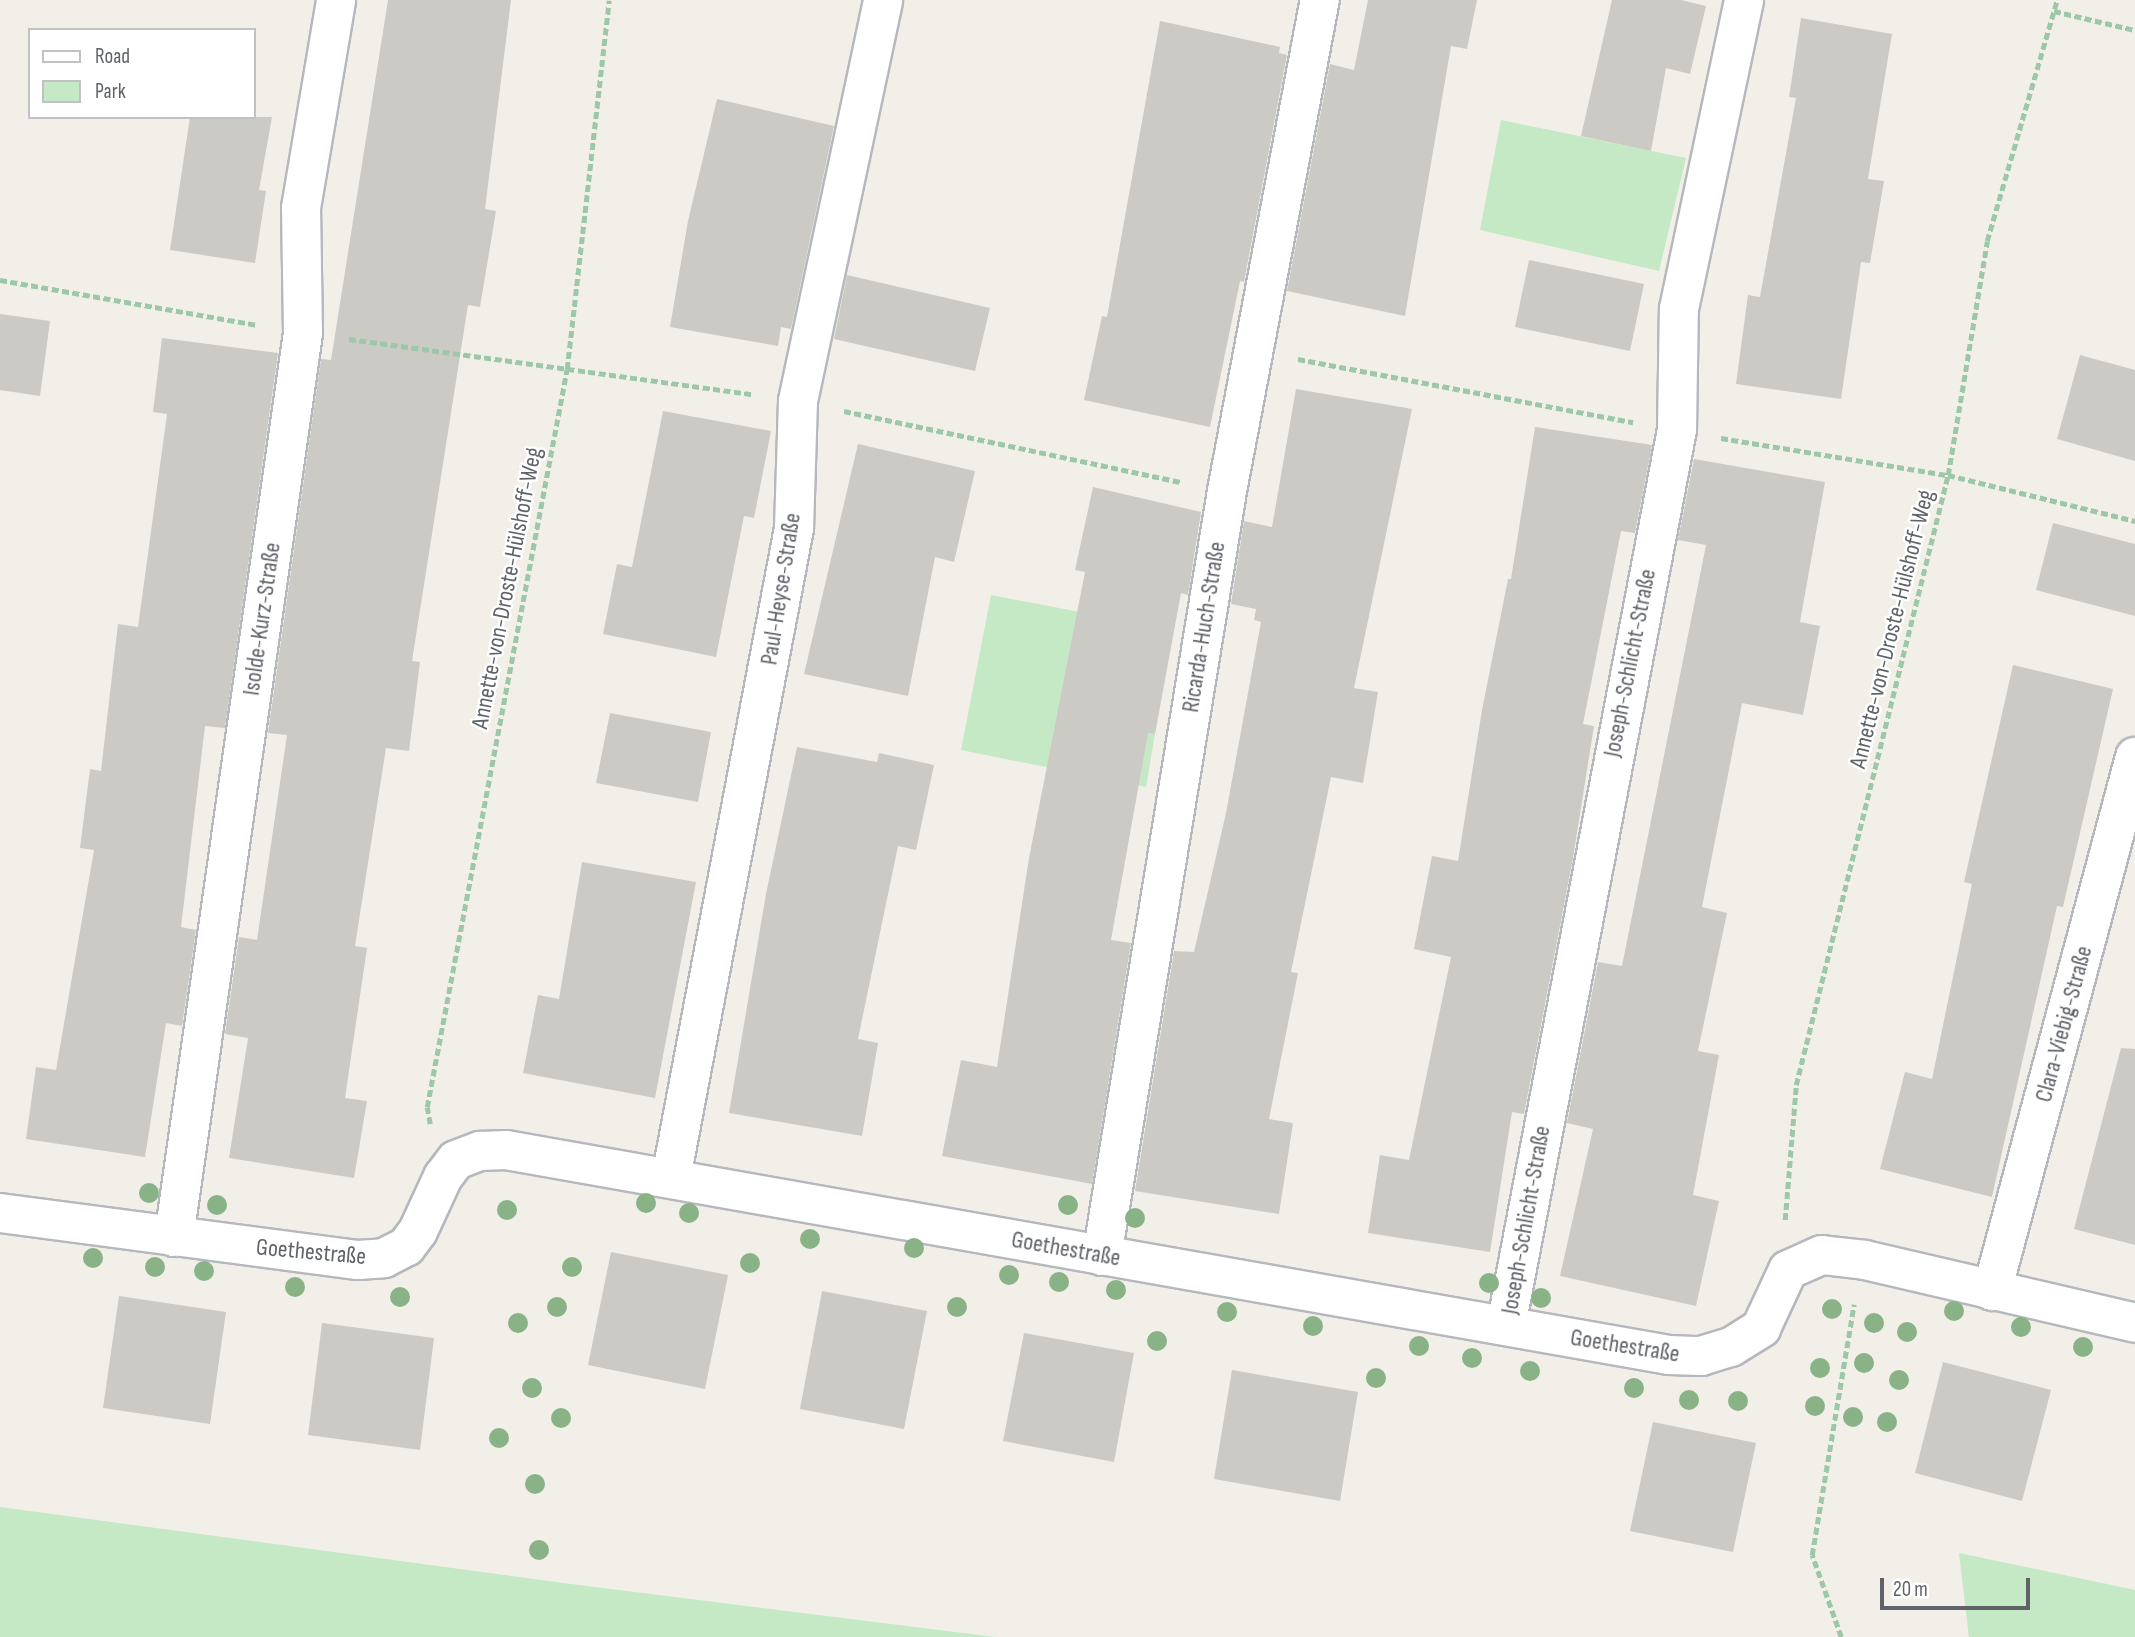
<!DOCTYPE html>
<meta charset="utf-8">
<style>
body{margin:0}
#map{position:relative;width:2135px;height:1637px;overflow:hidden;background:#f1efe8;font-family:"Sofia Sans Condensed",sans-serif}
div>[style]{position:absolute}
.green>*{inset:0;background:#c5e8c5}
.building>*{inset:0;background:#cccac5}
.path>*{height:4.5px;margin-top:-2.25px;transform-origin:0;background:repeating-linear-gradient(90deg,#9cc7a9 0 7px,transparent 0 10.5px)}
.roads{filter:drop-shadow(2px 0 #b5b8bc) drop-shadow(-2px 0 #b5b8bc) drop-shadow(0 2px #b5b8bc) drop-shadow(0 -2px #b5b8bc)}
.minor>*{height:38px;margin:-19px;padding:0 19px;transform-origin:19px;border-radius:19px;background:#fff}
.trees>*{width:20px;height:20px;margin:-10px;border-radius:50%;background:#89b387}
span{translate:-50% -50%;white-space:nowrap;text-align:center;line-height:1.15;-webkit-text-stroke:5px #fff;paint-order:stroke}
.street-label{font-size:24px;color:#5f6368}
.legend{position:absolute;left:28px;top:28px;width:228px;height:91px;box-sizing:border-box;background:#fff;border:2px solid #bfc1c3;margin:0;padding:9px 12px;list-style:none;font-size:21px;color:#5f6368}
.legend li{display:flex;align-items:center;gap:14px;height:35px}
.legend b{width:35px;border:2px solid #bfc1c3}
.scale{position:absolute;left:1880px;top:1578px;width:150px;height:32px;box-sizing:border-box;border:4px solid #5f6368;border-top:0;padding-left:9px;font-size:21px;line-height:24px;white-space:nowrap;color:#5f6368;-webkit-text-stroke:5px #fff;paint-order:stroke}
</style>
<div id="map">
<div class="green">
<i style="clip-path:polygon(1501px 120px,1686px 158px,1659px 271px,1480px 230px)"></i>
<i style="clip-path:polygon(991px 595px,1173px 630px,1059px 716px,1155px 734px,1146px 787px,961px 750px)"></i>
<i style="clip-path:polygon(0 1507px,563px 1583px,995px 1637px,0 1637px)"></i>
<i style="clip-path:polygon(1959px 1553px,2135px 1590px,2135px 1637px,1969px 1637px)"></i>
</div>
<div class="building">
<i style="clip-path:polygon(388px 0,511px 0,485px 209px,496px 211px,480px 307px,468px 305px,412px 661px,420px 662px,409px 751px,386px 748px,355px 946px,367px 948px,345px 1098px,367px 1101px,354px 1178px,229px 1158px,248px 1038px,225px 1034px,239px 937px,257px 940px,287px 735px,268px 733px,321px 359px,331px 360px)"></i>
<i style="clip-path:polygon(1368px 0,1477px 0,1467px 49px,1451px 46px,1405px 316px,1287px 291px,1330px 64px,1354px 70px)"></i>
<i style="clip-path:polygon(1612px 0,1681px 0,1706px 6px,1690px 74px,1666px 68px,1651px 151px,1581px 136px)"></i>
<i style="clip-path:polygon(1801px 18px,1892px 34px,1868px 179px,1884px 181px,1870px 263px,1861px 262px,1841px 399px,1736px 384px,1748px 295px,1760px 297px,1796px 98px,1789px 97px)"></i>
<i style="clip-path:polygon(1160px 21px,1280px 47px,1279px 53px,1287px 55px,1244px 282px,1240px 281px,1210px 427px,1084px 400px,1102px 316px,1107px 317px)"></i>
<i style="clip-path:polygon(717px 99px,834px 126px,791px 329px,781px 327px,778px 346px,670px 327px,688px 221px)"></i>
<i style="clip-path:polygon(190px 117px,272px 117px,259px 190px,266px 191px,255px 263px,170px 250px)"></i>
<i style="clip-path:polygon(1529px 260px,1644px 284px,1630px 351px,1515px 327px)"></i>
<i style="clip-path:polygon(847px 275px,990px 308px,975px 371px,834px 339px)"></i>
<i style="clip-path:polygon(0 314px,50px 321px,40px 396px,0 390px)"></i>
<i style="clip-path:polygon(162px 338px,278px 353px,225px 728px,205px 726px,181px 927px,196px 930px,182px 1026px,166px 1023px,145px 1157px,26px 1139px,36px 1067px,56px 1070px,94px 850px,80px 848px,90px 769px,101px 771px,118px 624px,138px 627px,167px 414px,153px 412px)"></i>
<i style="clip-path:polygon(2080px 355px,2135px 370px,2135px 461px,2057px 439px)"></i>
<i style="clip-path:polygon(1296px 389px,1412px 409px,1354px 688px,1378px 692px,1363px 783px,1331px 777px,1291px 972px,1298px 973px,1269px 1119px,1293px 1123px,1279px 1214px,1135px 1191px,1174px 951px,1194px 952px,1226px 813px,1261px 622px,1254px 620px,1256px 609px,1231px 604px,1244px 521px,1272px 527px)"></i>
<i style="clip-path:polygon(663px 411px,771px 431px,754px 518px,744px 516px,716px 657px,603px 634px,617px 564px,632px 567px)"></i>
<i style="clip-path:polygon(1535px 427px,1652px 445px,1635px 533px,1621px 531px,1583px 724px,1594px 726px,1573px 858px,1524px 1114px,1512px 1112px,1490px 1252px,1368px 1233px,1380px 1155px,1409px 1160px,1451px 957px,1414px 949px,1432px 856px,1458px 861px,1482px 710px,1508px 579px,1511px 579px)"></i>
<i style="clip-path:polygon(858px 444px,975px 471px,954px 562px,935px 557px,908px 696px,804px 674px)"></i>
<i style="clip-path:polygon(1694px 459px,1825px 482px,1800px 622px,1820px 626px,1803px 715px,1742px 703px,1702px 907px,1727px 913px,1698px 1051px,1719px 1055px,1693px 1195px,1719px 1201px,1696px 1306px,1560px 1276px,1593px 1129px,1567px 1123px,1598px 962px,1622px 966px,1706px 545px,1678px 540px)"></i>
<i style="clip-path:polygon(1093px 487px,1201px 512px,1188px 595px,1181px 593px,1155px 734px,1148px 733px,1111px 940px,1131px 943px,1092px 1184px,942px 1156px,961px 1060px,997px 1067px,1029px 858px,1085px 572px,1075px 570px)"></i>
<i style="clip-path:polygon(2053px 523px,2135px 544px,2135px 616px,2036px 590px)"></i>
<i style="clip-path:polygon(2013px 665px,2113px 689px,2063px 907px,2057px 906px,1992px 1197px,1880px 1169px,1905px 1072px,1932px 1079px,1972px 884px,1964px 882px)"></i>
<i style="clip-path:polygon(610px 713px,711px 732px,698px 802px,596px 783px)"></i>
<i style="clip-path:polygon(797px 747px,877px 762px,879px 753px,934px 765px,916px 850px,898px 846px,858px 1039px,878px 1043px,862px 1136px,729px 1113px,766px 894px)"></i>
<i style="clip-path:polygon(582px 862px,696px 882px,655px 1098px,523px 1073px,538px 995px,559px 999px)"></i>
<i style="clip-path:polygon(2121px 1048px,2135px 1049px,2135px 1245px,2074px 1229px)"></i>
<i style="clip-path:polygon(611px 1252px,728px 1275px,705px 1389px,588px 1365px)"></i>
<i style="clip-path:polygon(822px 1291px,927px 1311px,904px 1429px,800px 1409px)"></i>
<i style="clip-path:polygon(119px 1296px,226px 1312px,210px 1424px,103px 1408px)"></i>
<i style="clip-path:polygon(322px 1323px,434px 1338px,420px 1450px,308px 1435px)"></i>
<i style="clip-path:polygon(1024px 1333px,1134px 1353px,1114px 1462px,1003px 1441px)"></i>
<i style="clip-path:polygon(1943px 1362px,2051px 1390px,2022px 1501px,1915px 1473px)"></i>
<i style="clip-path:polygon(1232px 1370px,1358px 1392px,1340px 1501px,1214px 1479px)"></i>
<i style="clip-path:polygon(1653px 1422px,1756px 1443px,1733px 1552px,1630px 1531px)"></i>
</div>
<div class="path">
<i style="left:2054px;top:11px;width:83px;rotate:13.2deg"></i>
<i style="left:0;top:280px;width:261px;rotate:9.9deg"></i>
<i style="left:349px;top:339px;width:408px;rotate:7.8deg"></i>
<i style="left:1298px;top:359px;width:341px;rotate:10.7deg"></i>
<i style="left:844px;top:411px;width:344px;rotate:11.9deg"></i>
<i style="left:1721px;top:438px;width:230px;rotate:9.3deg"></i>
<i style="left:1948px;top:475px;width:193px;rotate:13.8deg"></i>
<i style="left:430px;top:1124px;width:17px;rotate:-100deg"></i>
<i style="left:427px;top:1107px;width:751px;rotate:-79.26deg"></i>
<i style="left:567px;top:369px;width:371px;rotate:-83.5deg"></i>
<i style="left:1785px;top:1220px;width:135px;rotate:-85.3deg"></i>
<i style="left:1796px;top:1085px;width:629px;rotate:-76.01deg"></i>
<i style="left:1948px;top:475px;width:237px;rotate:-80.5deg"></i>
<i style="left:1987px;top:241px;width:251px;rotate:-73.8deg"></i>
<i style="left:1841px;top:1637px;width:87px;rotate:-109.5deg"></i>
<i style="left:1812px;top:1555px;width:254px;rotate:-80.5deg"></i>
</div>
<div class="roads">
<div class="minor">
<i style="left:671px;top:1178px;width:662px;rotate:-79.28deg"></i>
<i style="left:794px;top:528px;width:127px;rotate:-88.2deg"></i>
<i style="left:798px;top:401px;width:410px;rotate:-78deg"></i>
<i style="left:0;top:1213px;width:361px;rotate:7.5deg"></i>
<i style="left:358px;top:1260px;width:26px;rotate:-4deg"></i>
<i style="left:384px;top:1258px;width:25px;rotate:-27deg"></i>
<i style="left:406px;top:1247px;width:20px;rotate:-53deg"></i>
<i style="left:418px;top:1231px;width:60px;rotate:-65.2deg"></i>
<i style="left:443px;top:1177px;width:21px;rotate:-53deg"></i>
<i style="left:456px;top:1160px;width:26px;rotate:-21deg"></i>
<i style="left:480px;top:1151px;width:26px;rotate:-2deg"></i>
<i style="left:506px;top:1150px;width:1181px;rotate:10deg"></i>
<i style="left:1669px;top:1355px;width:32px;rotate:2deg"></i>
<i style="left:1701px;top:1356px;width:31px;rotate:-17deg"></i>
<i style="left:1731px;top:1347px;width:36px;rotate:-32deg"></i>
<i style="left:1761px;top:1328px;width:64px;rotate:-65deg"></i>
<i style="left:1788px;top:1270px;width:37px;rotate:-24deg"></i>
<i style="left:1822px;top:1255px;width:43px;rotate:6.6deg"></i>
<i style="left:1865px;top:1260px;width:277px;rotate:13.1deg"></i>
<i style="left:174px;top:1237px;width:913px;rotate:-81.88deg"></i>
<i style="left:303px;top:333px;width:125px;rotate:-90.9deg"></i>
<i style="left:301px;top:208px;width:211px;rotate:-80.4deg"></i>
<i style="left:1102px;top:1256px;width:775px;rotate:-80.72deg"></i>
<i style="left:1227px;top:491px;width:500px;rotate:-79.3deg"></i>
<i style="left:1992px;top:1291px;width:553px;rotate:-75.01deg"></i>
<i style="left:1506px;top:1326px;width:912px;rotate:-79.2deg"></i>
<i style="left:1677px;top:430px;width:121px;rotate:-89.1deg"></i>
<i style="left:1679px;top:309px;width:316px;rotate:-78.1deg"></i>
</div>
</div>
<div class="trees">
<i style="left:149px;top:1193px"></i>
<i style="left:646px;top:1203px"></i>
<i style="left:217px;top:1205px"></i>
<i style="left:1068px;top:1205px"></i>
<i style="left:507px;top:1210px"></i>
<i style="left:689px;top:1213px"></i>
<i style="left:1135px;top:1218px"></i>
<i style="left:810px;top:1239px"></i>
<i style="left:914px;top:1248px"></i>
<i style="left:93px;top:1258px"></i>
<i style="left:750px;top:1263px"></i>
<i style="left:155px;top:1267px"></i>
<i style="left:572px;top:1267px"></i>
<i style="left:204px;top:1271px"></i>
<i style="left:1009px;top:1275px"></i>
<i style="left:1059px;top:1282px"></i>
<i style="left:1489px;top:1283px"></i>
<i style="left:295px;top:1287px"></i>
<i style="left:1116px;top:1290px"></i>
<i style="left:400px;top:1297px"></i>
<i style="left:1541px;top:1298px"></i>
<i style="left:557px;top:1307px"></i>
<i style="left:957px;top:1307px"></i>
<i style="left:1832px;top:1309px"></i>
<i style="left:1954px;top:1311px"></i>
<i style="left:1227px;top:1312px"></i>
<i style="left:518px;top:1323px"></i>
<i style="left:1874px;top:1323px"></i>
<i style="left:1313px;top:1326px"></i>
<i style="left:2021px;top:1327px"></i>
<i style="left:1907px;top:1332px"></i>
<i style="left:1157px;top:1341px"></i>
<i style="left:1419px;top:1346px"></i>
<i style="left:2083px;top:1347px"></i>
<i style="left:1472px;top:1358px"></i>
<i style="left:1864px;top:1363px"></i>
<i style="left:1820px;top:1368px"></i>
<i style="left:1530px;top:1371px"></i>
<i style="left:1376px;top:1378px"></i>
<i style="left:1899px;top:1380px"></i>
<i style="left:532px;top:1388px"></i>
<i style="left:1634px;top:1388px"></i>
<i style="left:1689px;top:1400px"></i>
<i style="left:1738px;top:1401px"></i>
<i style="left:1815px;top:1406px"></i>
<i style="left:1853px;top:1417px"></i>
<i style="left:561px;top:1418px"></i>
<i style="left:1887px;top:1422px"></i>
<i style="left:499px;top:1438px"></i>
<i style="left:535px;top:1484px"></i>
<i style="left:539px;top:1550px"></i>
</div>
<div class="street-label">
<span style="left:507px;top:588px;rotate:-79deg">Annette-von-Droste-Hülshoff-Weg</span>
<span style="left:781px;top:589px;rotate:-81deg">Paul-Heyse-Straße</span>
<span style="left:262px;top:619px;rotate:-82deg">Isolde-Kurz-Straße</span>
<span style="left:1204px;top:627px;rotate:-81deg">Ricarda-Huch-Straße</span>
<span style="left:1892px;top:629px;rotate:-76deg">Annette-von-Droste-Hülshoff-Weg</span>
<span style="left:1630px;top:663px;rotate:-79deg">Joseph-Schlicht-Straße</span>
<span style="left:2064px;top:1024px;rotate:-75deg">Clara-Viebig-Straße</span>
<span style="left:1526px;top:1220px;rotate:-80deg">Joseph-Schlicht-Straße</span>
<span style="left:1066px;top:1249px;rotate:10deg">Goethestraße</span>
<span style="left:311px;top:1252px;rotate:5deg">Goethestraße</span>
<span style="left:1625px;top:1346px;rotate:9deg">Goethestraße</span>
</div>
<ul class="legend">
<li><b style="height:9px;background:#fff"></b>Road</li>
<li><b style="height:19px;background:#c5e8c5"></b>Park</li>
</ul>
<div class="scale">20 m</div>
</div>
